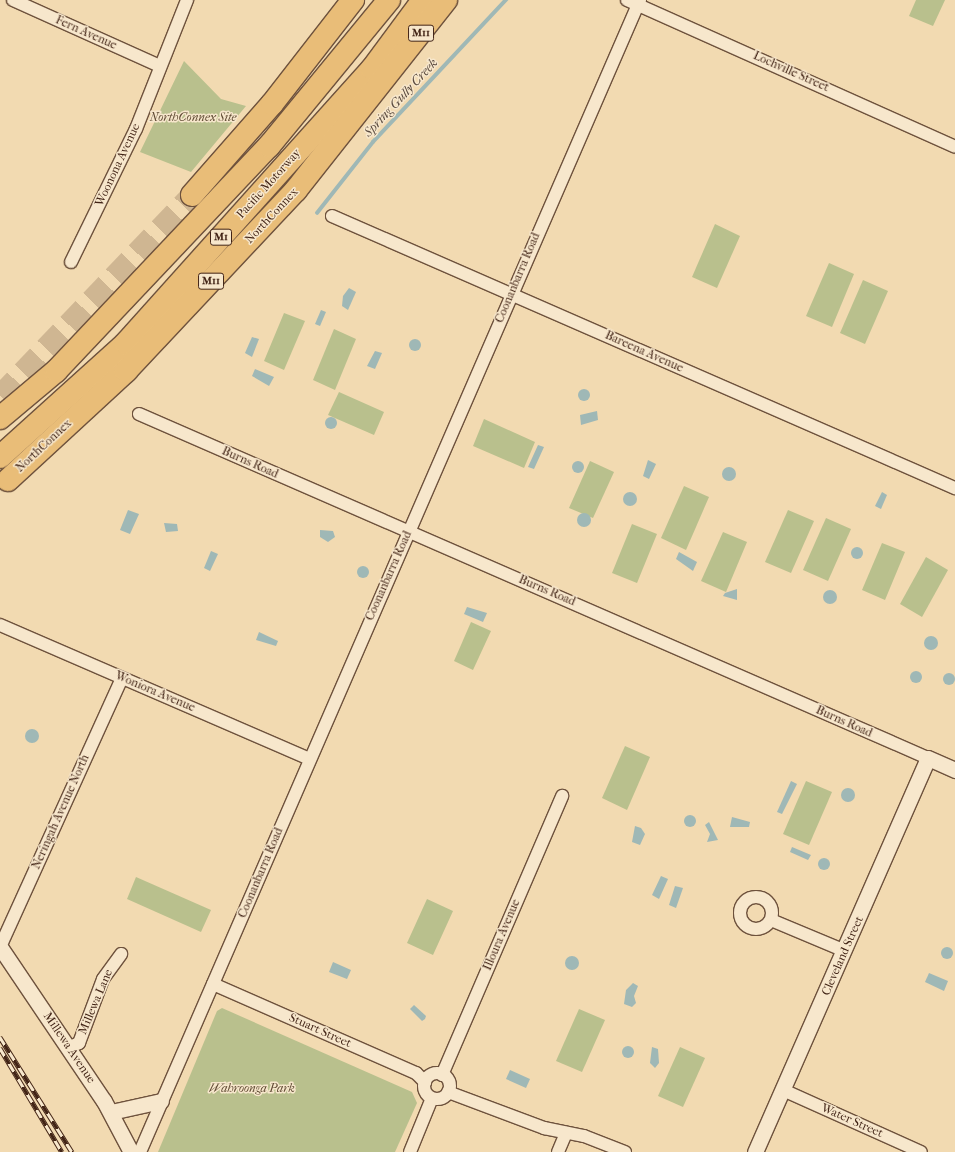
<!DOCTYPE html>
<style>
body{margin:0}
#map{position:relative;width:955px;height:1152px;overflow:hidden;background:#f2dab1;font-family:"IM FELL French Canon",serif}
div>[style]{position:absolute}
.green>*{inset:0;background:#b9c08d}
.water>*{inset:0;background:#9fb8b6}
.round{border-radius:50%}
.stream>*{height:3.5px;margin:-1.75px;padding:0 1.75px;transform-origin:1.75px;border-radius:1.75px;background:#9fb8b6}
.motorway-tunnel>*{height:22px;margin-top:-11px;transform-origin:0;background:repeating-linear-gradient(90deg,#cfb692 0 22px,transparent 0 33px)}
.roads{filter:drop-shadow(1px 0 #6e523d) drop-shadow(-1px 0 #6e523d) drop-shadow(0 1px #6e523d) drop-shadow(0 -1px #6e523d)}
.minor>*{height:12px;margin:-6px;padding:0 6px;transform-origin:6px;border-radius:6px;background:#f7e7cc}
.minor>.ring{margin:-6px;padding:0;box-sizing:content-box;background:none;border:12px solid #f7e7cc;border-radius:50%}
.tertiary>*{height:15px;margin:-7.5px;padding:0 7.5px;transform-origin:7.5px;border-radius:7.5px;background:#f7e7cc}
.motorway>*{height:22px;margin:-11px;padding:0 11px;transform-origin:11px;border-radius:11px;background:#e9bd78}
.rail>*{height:4.5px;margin-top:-2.25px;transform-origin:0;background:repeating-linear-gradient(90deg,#f7e7cc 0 9px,#422416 0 18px);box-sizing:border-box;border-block:1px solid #422416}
span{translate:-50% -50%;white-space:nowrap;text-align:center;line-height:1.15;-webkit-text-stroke:3px #f7e7cc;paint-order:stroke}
.shield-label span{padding:1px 3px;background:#f7e7cc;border:1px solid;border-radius:3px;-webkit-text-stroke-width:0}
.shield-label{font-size:11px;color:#422416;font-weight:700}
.street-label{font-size:12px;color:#422416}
.park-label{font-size:12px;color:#604b34;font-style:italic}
.water-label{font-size:13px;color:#59493e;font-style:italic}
</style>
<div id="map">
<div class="green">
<i style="clip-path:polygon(916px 0,945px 0,933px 26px,909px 16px)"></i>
<i style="clip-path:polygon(184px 61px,221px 99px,246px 106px,191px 172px,140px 152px)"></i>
<i style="clip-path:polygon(715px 224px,740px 236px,717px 288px,692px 277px)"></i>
<i style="clip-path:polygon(829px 263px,854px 274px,832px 327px,806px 316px)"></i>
<i style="clip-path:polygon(863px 280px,888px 291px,865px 344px,840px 333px)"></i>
<i style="clip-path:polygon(284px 313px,305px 321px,284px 370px,264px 361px)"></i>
<i style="clip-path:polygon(334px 329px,356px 339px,335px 390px,313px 380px)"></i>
<i style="clip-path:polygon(339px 392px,384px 412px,374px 435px,328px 415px)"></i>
<i style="clip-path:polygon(484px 419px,535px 442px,524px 468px,473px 446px)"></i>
<i style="clip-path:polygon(590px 461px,614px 472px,593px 518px,569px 508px)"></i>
<i style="clip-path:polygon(684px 486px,709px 497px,686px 550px,661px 538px)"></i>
<i style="clip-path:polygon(788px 510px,814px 521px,791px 573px,765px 562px)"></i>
<i style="clip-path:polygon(826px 518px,851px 529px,828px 581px,803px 570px)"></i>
<i style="clip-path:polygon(632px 524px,657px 534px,637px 583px,612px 573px)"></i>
<i style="clip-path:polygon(723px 532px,747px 542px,726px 592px,701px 581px)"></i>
<i style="clip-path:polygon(882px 543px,905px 552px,885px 600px,862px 590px)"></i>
<i style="clip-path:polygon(926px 557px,948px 570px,922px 617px,900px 604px)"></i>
<i style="clip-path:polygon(471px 622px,491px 631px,473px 670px,454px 661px)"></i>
<i style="clip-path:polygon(625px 746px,650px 757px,627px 810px,602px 798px)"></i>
<i style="clip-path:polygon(806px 781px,832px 792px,809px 845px,783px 834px)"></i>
<i style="clip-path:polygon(136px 877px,211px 910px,201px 932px,127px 899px)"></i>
<i style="clip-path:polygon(427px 899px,453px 911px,433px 955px,407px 943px)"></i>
<i style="clip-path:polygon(222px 1008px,412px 1092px,417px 1103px,395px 1152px,158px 1152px,217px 1011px)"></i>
<i style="clip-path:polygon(579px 1009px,605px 1020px,582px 1072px,556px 1061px)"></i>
<i style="clip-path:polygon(680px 1047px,705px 1058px,683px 1107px,658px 1096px)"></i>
</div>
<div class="water">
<i style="clip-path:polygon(349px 288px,356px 292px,348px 310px,342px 306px,343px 296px)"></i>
<i style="clip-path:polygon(321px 310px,326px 312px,320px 326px,315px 324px)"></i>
<i style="clip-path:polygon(252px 337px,259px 339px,252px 357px,245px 353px)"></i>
<i class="round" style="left:409px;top:339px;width:12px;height:12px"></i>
<i style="clip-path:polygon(375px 351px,382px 353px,375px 369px,367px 366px)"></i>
<i style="clip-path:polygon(255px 369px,274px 377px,269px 386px,252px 376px)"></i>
<i class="round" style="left:578px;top:389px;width:12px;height:12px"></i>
<i style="clip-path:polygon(597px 411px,598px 420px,581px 425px,580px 415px)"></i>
<i class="round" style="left:325px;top:417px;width:12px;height:12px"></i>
<i style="clip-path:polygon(538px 445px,544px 447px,534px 469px,528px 467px)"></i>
<i style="clip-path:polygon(648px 460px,656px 464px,649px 479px,643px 476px)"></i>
<i class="round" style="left:572px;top:461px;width:12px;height:12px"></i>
<i class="round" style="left:722px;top:467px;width:14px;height:14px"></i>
<i class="round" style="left:623px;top:492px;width:14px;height:14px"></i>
<i style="clip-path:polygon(882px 492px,887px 495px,881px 509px,875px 506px)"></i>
<i style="clip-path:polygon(128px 510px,139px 514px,130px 534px,120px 530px)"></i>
<i class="round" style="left:577px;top:513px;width:14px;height:14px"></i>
<i style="clip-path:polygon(164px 523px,177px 524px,178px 531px,166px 532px)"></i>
<i style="clip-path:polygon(320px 530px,333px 531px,335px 537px,328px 542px,320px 537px)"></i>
<i class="round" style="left:851px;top:547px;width:12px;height:12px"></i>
<i style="clip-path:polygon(211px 551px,218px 554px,210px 571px,204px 568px)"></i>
<i style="clip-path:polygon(679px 552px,697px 562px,693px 571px,676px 559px)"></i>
<i class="round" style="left:357px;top:566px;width:12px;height:12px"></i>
<i style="clip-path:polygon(737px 589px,737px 600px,723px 596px,725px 593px)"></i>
<i class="round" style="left:823px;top:590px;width:14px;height:14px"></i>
<i style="clip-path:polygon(467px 607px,487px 613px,483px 622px,464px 614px)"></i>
<i style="clip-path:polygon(259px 632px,278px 641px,276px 646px,256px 640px)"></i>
<i class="round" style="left:924px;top:636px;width:14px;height:14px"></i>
<i class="round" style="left:910px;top:671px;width:12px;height:12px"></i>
<i class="round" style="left:943px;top:673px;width:12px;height:12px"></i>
<i class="round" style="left:25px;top:729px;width:14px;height:14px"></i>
<i style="clip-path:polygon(791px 781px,797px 784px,782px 814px,777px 812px)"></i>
<i class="round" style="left:841px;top:788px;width:14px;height:14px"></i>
<i class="round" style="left:684px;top:815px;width:12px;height:12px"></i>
<i style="clip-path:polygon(732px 817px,750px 822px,749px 827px,730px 827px)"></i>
<i style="clip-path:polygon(709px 822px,718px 840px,707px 842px,710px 834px,705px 825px)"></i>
<i style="clip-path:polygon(635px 826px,641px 828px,645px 834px,640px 845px,632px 842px)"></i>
<i style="clip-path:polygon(792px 847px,811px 855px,808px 860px,790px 852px)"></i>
<i class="round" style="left:818px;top:858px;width:12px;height:12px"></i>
<i style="clip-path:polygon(661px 876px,668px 879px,659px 899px,652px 895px)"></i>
<i style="clip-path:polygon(675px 886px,683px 888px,676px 908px,669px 905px)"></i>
<i class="round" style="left:941px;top:947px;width:12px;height:12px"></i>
<i class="round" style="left:565px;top:956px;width:14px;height:14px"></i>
<i style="clip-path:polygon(333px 962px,351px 970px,347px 979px,329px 972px)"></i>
<i style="clip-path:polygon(929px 973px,948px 981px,944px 991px,925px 982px)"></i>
<i style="clip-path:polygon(633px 983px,638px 986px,634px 996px,636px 1003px,632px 1007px,624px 1004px,626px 990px)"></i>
<i style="clip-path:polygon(414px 1005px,426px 1016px,425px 1019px,422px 1021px,410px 1009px)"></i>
<i class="round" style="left:622px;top:1046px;width:12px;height:12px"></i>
<i style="clip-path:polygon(652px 1047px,658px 1049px,659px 1063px,655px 1068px,650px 1063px)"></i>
<i style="clip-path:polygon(510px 1070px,530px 1079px,526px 1088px,506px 1079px)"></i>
</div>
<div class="stream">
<i style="left:317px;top:213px;width:90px;rotate:-51.7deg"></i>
<i style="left:373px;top:142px;width:195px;rotate:-46.9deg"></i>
</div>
<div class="motorway-tunnel">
<i style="left:0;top:396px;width:278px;rotate:-46.3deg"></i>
</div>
<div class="roads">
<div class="minor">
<i style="left:13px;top:0;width:161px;rotate:24.2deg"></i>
<i style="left:627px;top:0;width:359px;rotate:24.1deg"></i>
<i style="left:332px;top:216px;width:680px;rotate:23.59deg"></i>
<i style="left:71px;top:262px;width:148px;rotate:-64deg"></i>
<i style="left:136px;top:129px;width:139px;rotate:-68.4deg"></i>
<i style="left:139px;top:414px;width:861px;rotate:23.56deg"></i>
<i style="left:0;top:625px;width:337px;rotate:23.4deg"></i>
<i class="ring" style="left:740px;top:897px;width:20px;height:20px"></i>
<i style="left:771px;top:920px;width:80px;rotate:22.7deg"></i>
<i style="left:0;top:947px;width:295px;rotate:-65.6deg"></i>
<i style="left:213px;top:984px;width:222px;rotate:23.7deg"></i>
<i style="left:416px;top:1073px;width:13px;rotate:45deg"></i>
<i style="left:70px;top:1047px;width:10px;rotate:-24deg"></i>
<i style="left:79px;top:1043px;width:68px;rotate:-69.4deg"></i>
<i style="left:103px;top:979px;width:31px;rotate:-54deg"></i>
<i class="ring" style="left:424px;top:1073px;width:14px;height:14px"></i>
<i style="left:442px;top:1075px;width:304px;rotate:-66.7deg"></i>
<i style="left:783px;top:1090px;width:151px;rotate:24.2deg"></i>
<i style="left:448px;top:1092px;width:103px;rotate:20.6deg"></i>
<i style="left:544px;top:1128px;width:41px;rotate:11.3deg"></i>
<i style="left:584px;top:1136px;width:44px;rotate:21.3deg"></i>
<i style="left:140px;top:1152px;width:1256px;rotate:-66.54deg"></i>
<i style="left:410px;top:1152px;width:58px;rotate:-67.8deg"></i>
<i style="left:558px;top:1152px;width:21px;rotate:-67deg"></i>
</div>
<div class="tertiary">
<i style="left:0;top:947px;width:186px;rotate:56deg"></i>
<i style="left:104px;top:1101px;width:58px;rotate:62.1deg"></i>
<i style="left:111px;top:1112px;width:51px;rotate:-12.4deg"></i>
<i style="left:755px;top:1152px;width:430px;rotate:-66.3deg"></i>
<i style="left:928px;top:758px;width:30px;rotate:24deg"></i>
</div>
<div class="motorway">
<i style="left:192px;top:195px;width:121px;rotate:-48.7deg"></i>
<i style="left:272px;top:104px;width:132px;rotate:-52.1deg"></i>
<i style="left:0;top:418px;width:73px;rotate:-40deg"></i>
<i style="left:56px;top:371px;width:310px;rotate:-46.6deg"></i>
<i style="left:269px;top:146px;width:189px;rotate:-50.6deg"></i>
<i style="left:0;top:457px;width:170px;rotate:-42.1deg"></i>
<i style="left:126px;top:343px;width:368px;rotate:-48.1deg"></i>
<i style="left:372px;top:69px;width:86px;rotate:-53.5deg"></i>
<i style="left:8px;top:480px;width:161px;rotate:-42.7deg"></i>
<i style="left:126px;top:371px;width:248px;rotate:-46.8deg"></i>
<i style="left:296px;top:190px;width:242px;rotate:-51.7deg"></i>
</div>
</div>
<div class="rail">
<i style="left:0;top:1037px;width:136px;rotate:57.9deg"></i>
<i style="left:0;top:1048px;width:121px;rotate:59.2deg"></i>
</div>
<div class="shield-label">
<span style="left:421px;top:33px">M11</span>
<span style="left:221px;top:237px">M1</span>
<span style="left:211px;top:281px">M11</span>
</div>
<div class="street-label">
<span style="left:86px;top:33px;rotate:24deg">Fern Avenue</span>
<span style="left:791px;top:72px;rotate:24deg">Lochville Street</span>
<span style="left:118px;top:165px;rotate:-65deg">Woonona Avenue</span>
<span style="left:269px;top:184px;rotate:-48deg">Pacific Motorway</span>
<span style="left:272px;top:216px;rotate:-47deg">NorthConnex</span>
<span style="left:518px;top:278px;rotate:-67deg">Coonanbarra Road</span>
<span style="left:644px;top:352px;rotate:24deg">Bareena Avenue</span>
<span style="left:44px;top:446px;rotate:-43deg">NorthConnex</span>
<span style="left:250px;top:463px;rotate:24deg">Burns Road</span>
<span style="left:389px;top:576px;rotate:-66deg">Coonanbarra Road</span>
<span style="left:547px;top:591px;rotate:23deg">Burns Road</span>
<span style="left:155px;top:692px;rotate:23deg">Woniora Avenue</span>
<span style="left:844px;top:722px;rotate:24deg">Burns Road</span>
<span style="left:61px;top:812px;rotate:-66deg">Neringah Avenue North</span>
<span style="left:261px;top:873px;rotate:-67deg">Coonanbarra Road</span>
<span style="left:502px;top:935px;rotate:-67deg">Illoura Avenue</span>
<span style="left:843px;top:956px;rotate:-66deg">Cleveland Street</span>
<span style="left:96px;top:1002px;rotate:-67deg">Millewa Lane</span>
<span style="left:320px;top:1031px;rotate:24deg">Stuart Street</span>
<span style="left:69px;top:1048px;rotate:56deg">Millewa Avenue</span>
<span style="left:852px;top:1121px;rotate:24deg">Water Street</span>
</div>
<div class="park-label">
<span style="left:193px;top:118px">NorthConnex Site</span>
<span style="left:252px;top:1089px">Wahroonga Park</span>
</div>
<div class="water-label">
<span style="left:401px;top:98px;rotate:-47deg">Spring Gully Creek</span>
</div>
</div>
